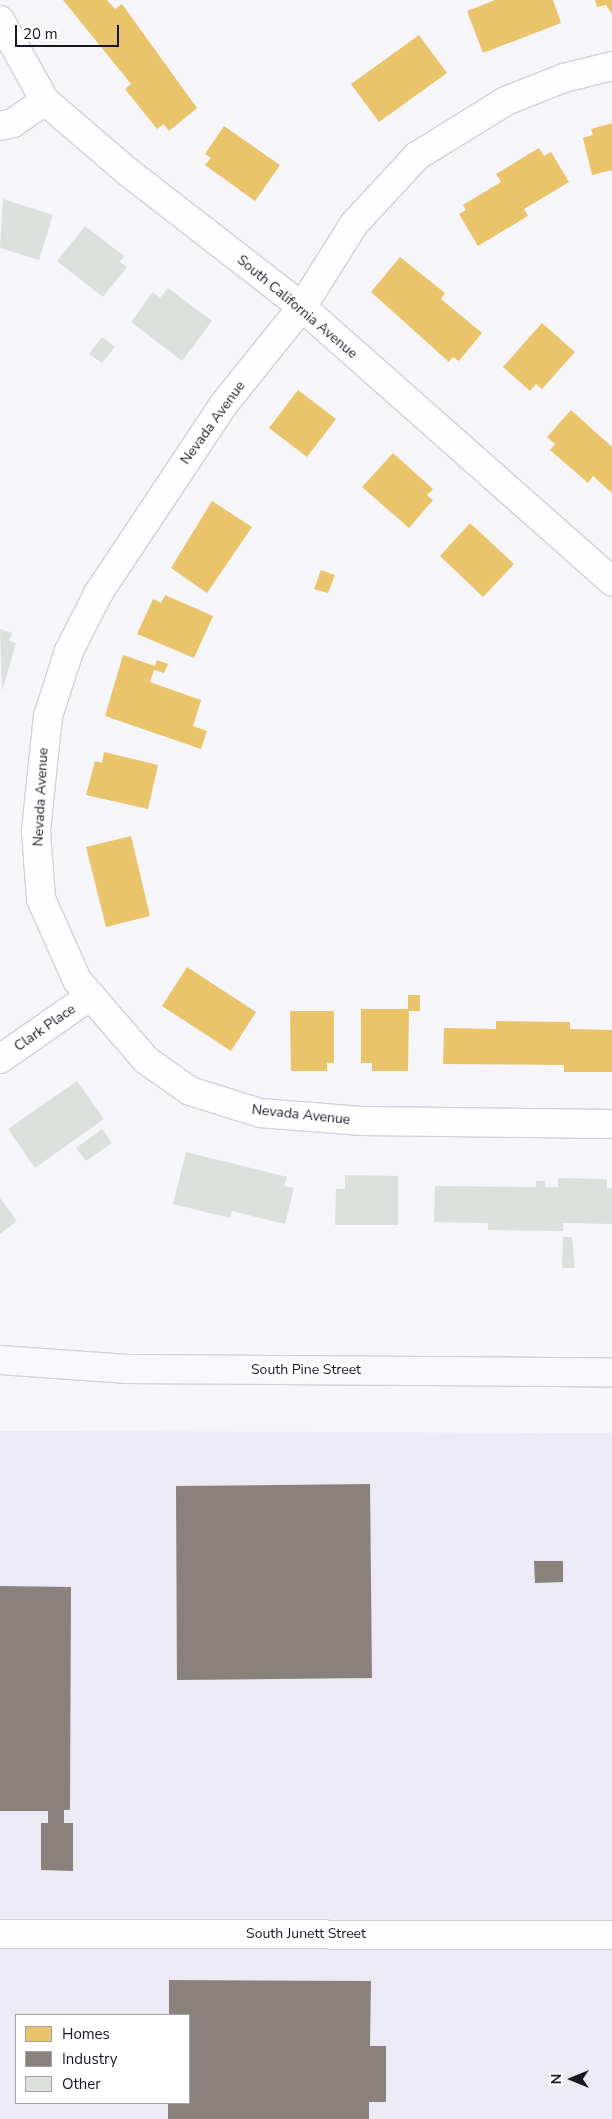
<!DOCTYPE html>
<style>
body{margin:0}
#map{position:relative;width:612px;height:2119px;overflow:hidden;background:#f6f5f9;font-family:"Nunito Sans",sans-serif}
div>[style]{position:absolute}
.built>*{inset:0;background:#eceaf5}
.homes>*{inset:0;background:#e9c46a}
.industry>*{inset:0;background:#8a817c}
.building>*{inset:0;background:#dbe0dd}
.roads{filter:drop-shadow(1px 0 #d2d1d9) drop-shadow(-1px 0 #d2d1d9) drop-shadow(0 1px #d2d1d9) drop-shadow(0 -1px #d2d1d9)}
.street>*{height:28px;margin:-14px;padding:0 14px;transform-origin:14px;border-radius:14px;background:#fefefe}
.secondary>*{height:28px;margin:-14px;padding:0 14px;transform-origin:14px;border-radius:14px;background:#f8f7fa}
span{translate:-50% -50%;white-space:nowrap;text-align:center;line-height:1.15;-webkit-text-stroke:5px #fff;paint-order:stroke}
.street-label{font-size:14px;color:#191621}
.legend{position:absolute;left:15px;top:2014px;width:175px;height:90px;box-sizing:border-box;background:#fff;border:1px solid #a3a2a6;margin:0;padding:6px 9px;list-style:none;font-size:15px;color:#191621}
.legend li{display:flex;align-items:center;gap:10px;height:25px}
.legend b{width:25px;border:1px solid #a3a2a6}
.north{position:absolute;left:547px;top:2054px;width:50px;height:50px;-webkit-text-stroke:4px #fff;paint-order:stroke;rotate:270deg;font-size:14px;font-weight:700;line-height:20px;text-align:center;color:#191621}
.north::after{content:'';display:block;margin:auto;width:18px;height:22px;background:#191621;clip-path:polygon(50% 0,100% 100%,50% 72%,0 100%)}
.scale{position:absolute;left:15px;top:25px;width:104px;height:22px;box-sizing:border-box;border:2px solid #191621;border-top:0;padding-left:6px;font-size:15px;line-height:18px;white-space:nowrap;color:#191621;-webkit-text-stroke:4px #fff;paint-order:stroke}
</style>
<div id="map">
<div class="built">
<i style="clip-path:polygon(evenodd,0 1431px,612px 1433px,612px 2119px,0 2119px,0 1431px,16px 2015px,189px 2015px,189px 2103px,16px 2103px,16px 2015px)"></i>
</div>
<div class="homes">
<i style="clip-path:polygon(63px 0,107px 0,115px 9px,122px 4px,197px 108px,169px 131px,164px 124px,157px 129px,125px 89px,131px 84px)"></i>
<i style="clip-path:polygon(495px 0,553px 0,561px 23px,483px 53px,467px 11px)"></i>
<i style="clip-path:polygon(595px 0,612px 0,612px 14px,606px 5px,597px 7px)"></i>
<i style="clip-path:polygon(419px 35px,447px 73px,379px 122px,351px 84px)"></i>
<i style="clip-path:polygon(612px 123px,612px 170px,592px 175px,583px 138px,593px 135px,591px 129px)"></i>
<i style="clip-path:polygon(224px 126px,280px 165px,255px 201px,205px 165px,211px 158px,205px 154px)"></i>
<i style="clip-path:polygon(539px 148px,544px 156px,551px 152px,569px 182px,524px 209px,528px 216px,478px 246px,459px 214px,466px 210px,463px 205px,501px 182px,496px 174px)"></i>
<i style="clip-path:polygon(400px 257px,445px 293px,441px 299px,482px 333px,459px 361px,453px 357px,449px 362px,371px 292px)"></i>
<i style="clip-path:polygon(542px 323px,575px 352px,542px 389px,536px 384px,530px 391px,503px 367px)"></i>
<i style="clip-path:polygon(298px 390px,336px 419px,307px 457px,269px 428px)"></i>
<i style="clip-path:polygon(571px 410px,612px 447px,612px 493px,593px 476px,588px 483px,550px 450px,555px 444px,547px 437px)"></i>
<i style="clip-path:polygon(393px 453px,433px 489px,427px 495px,433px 500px,409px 528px,362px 487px)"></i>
<i style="clip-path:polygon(212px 501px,252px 527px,207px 593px,171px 568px)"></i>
<i style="clip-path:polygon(470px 523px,514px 564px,483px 597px,440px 556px)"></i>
<i style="clip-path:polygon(321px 570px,335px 575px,328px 593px,314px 589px)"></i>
<i style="clip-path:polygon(165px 595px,213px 616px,194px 658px,137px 634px,153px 599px,161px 603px)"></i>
<i style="clip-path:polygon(123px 655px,155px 666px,157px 660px,168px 664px,164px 673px,154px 670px,150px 682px,201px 700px,193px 726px,207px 731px,201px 749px,105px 716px)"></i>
<i style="clip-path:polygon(104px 752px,158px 765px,148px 809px,86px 795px,95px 761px,102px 763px)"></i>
<i style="clip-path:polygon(131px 836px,150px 916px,106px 927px,86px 847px)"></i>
<i style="clip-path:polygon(187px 967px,256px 1012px,231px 1051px,162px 1006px)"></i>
<i style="clip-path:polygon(408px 995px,420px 995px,420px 1011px,409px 1011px,408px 1071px,372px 1071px,372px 1063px,361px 1063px,361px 1009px,408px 1009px)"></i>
<i style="clip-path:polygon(290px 1011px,334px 1011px,334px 1063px,327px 1063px,327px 1071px,291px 1071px)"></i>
<i style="clip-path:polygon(496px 1021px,570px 1022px,570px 1029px,612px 1030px,612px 1072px,564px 1072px,564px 1065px,443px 1064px,444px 1028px,496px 1029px)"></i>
</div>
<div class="industry">
<i style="clip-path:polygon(370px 1484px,372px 1678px,177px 1680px,176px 1486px)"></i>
<i style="clip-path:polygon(534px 1561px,563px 1561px,563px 1582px,535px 1583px)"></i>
<i style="clip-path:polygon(0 1586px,71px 1587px,70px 1810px,64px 1810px,64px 1823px,73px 1823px,73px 1871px,41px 1870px,41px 1823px,48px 1823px,48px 1811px,0 1811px)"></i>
<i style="clip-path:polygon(169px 1980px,371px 1981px,370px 2046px,386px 2046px,386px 2102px,369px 2102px,369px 2119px,168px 2119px,168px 2103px,189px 2103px,189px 2015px,169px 2015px)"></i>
</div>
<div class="building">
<i style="clip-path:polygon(3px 199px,53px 215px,39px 260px,0 248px)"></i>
<i style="clip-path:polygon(85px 226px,124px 256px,120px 262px,127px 267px,103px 297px,57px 261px)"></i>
<i style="clip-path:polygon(168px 288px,212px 321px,182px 361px,131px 322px,153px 292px,160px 298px)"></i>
<i style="clip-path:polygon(102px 337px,115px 347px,102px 363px,89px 354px)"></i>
<i style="clip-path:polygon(0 629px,12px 633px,9px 641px,16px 643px,2px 691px)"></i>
<i style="clip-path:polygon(77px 1081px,104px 1119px,35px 1168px,8px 1129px)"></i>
<i style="clip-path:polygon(102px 1129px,112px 1143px,86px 1161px,76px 1148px)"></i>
<i style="clip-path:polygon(186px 1152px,287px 1177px,284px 1186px,294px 1188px,285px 1224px,232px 1211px,230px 1218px,173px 1204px)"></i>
<i style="clip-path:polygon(345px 1175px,398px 1176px,398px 1225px,335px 1225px,336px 1189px,345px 1189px)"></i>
<i style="clip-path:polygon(558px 1178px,607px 1179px,607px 1188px,612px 1188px,612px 1224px,563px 1223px,563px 1231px,488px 1230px,488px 1223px,434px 1222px,435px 1186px,536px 1187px,536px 1181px,545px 1181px,545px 1187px,558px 1187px)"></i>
<i style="clip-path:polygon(0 1198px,17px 1221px,0 1234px)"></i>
<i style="clip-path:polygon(563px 1237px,572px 1237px,575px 1268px,562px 1268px)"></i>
</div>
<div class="roads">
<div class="street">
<i style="left:0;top:20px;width:93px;rotate:60.9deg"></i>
<i style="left:45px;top:101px;width:109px;rotate:40.5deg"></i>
<i style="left:128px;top:172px;width:220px;rotate:37.8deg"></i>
<i style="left:302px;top:307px;width:414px;rotate:41.5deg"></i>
<i style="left:612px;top:66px;width:49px;rotate:166deg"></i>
<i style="left:564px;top:78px;width:62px;rotate:158.4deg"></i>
<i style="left:506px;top:101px;width:105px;rotate:148.3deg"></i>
<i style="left:417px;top:156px;width:93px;rotate:132.8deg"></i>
<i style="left:354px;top:224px;width:98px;rotate:122.1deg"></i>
<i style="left:302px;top:307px;width:124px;rotate:128.8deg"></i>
<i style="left:224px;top:404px;width:228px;rotate:123.6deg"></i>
<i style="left:98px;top:594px;width:64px;rotate:117deg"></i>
<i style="left:69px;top:651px;width:68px;rotate:107.9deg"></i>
<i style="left:48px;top:716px;width:116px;rotate:96deg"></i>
<i style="left:36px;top:831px;width:68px;rotate:85.8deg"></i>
<i style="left:41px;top:899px;width:89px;rotate:66deg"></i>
<i style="left:77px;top:980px;width:106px;rotate:49.2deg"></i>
<i style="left:146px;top:1060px;width:54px;rotate:35.2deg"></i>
<i style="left:190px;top:1091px;width:73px;rotate:17.4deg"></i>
<i style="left:260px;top:1113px;width:102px;rotate:4.5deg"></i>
<i style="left:362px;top:1121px;width:250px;rotate:0.7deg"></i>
<i style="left:0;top:126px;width:13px;rotate:-13deg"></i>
<i style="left:13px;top:123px;width:39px;rotate:-35deg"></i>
<i style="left:0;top:1059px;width:108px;rotate:-34.9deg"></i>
<i style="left:0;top:1934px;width:612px;rotate:0.09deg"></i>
</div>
<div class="secondary">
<i style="left:0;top:1360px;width:128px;rotate:4deg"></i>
<i style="left:128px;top:1369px;width:484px;rotate:0.4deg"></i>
</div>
</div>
<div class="street-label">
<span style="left:297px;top:307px;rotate:40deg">South California Avenue</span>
<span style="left:213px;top:423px;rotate:-54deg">Nevada Avenue</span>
<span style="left:41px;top:797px;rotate:-87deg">Nevada Avenue</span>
<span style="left:45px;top:1028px;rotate:-35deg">Clark Place</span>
<span style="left:301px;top:1115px;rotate:6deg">Nevada Avenue</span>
<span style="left:306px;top:1370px">South Pine Street</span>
<span style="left:306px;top:1934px">South Junett Street</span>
</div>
<ul class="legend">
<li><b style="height:14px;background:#e9c46a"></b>Homes</li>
<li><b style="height:14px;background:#8a817c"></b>Industry</li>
<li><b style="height:14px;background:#dbe0dd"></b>Other</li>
</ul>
<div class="north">N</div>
<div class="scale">20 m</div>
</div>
